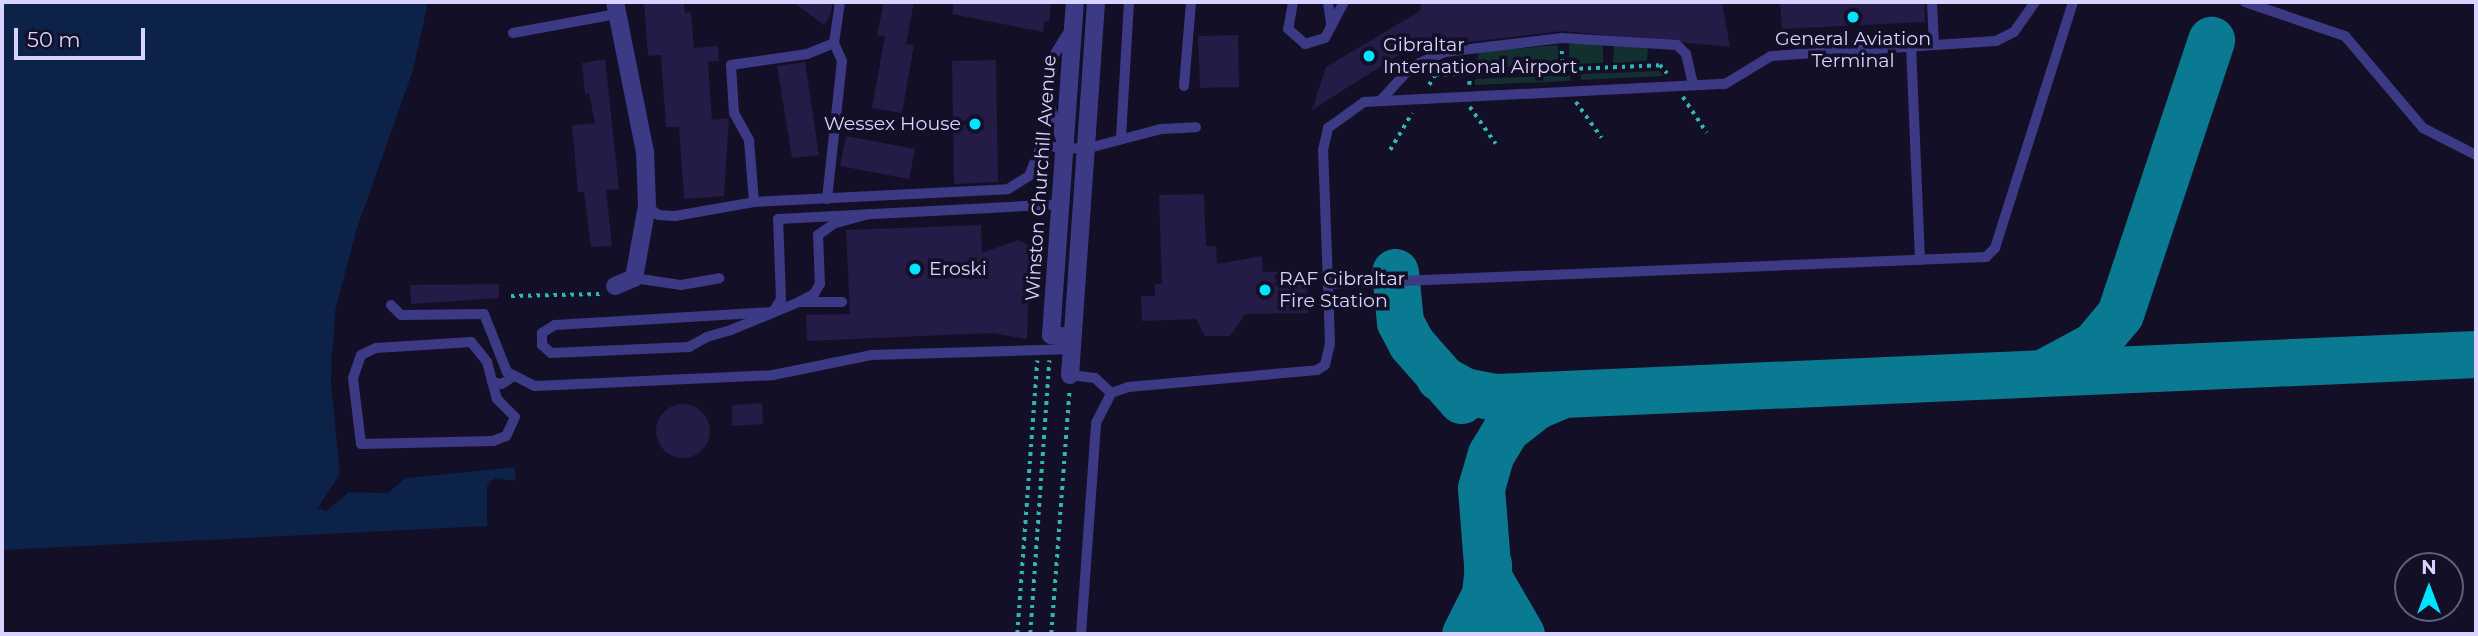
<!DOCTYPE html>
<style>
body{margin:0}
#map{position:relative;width:2478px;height:636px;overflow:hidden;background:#130f26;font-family:Montserrat,sans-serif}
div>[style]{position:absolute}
.green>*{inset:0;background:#12302f}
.water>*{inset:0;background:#0c2248}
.pier>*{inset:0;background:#130f26}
.taxiway>*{height:47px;margin:-23.5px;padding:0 23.5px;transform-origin:23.5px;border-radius:23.5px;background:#0a7a92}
.building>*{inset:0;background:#241b47}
.round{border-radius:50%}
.path>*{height:3.5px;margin-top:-1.75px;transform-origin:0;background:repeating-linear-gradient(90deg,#2fb8b0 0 3.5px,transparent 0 8.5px)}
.service>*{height:10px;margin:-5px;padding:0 5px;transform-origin:5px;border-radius:5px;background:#3d3a85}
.minor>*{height:18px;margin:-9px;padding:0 9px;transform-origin:9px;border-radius:9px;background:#3d3a85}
.dots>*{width:19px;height:19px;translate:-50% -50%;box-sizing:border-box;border:4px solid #130f26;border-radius:50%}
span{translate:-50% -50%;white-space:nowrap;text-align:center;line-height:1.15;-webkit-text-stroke:7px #130f26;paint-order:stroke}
.poi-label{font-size:19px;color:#d9d4ff}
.left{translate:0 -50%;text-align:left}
.right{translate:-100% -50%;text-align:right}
.street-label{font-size:19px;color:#d9d4ff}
.frame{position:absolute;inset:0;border:4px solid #d9d4ff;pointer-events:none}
.north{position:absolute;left:2394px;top:552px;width:70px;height:70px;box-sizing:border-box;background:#130f26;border:2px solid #625e7d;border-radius:50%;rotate:0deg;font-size:19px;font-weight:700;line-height:28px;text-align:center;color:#d9d4ff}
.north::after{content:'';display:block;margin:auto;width:24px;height:32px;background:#00e5ff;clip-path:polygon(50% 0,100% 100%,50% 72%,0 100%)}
.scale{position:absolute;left:14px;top:28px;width:131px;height:32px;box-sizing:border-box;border:4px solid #d9d4ff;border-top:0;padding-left:9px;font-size:21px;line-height:24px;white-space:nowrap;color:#d9d4ff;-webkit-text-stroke:5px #130f26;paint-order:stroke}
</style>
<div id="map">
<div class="green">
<i style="clip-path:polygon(1569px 44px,1603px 44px,1603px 63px,1569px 64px)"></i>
<i style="clip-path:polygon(1614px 44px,1648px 47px,1647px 61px,1613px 63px)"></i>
<i style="clip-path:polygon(1558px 45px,1558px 65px,1475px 68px,1479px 52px)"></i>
<i style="clip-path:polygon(1659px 71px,1663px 76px,1581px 80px,1581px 74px)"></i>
<i style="clip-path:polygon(1570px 75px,1570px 81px,1475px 85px,1475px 79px)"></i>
</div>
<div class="water">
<i style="clip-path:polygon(2px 2px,428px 2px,413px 70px,356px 231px,335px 311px,331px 383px,340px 474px,318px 508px,326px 511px,349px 492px,388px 493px,405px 478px,515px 467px,516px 481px,490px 481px,487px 526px,2px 550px)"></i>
</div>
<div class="pier">
<i style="clip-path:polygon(340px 304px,335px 383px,343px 475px,337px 493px,322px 507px,348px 489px,386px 490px,404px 475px,517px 463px,518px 484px,496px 482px,490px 487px,489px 529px,2px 554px,487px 526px,487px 486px,495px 478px,516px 481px,515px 467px,405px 478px,388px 493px,349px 492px,326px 511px,318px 508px,340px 474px,331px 361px)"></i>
</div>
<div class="taxiway">
<i style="left:1395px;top:272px;width:50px;rotate:84.3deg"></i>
<i style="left:1400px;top:322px;width:24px;rotate:62deg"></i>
<i style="left:1411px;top:343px;width:76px;rotate:48.7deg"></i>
<i style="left:2046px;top:371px;width:55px;rotate:-28.4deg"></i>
<i style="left:2094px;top:345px;width:40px;rotate:-50deg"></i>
<i style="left:2120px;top:314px;width:289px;rotate:-71.6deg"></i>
<i style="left:1439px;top:377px;width:29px;rotate:29deg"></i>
<i style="left:1464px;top:391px;width:33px;rotate:11deg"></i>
<i style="left:1496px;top:397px;width:981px;rotate:-2.51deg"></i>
<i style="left:1465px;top:634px;width:45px;rotate:-63.4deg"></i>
<i style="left:1485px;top:594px;width:30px;rotate:-84deg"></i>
<i style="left:1521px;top:634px;width:66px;rotate:-120.1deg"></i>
<i style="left:1488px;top:577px;width:89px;rotate:-94.5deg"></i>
<i style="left:1481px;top:488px;width:35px;rotate:-74deg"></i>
<i style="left:1491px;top:454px;width:29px;rotate:-59deg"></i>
<i style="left:1506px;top:429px;width:37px;rotate:-38deg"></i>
<i style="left:1535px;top:406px;width:26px;rotate:-23deg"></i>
</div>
<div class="building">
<i style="clip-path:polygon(644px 2px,684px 2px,685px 13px,691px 12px,694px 48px,718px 46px,719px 61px,708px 62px,712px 120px,729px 118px,724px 196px,684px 199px,679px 127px,666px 127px,661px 55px,648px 56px)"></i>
<i style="clip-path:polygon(793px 2px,833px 2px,830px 16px,824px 25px)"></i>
<i style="clip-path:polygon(884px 2px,914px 2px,906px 44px,914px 45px,902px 113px,872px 108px,885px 36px,877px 35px)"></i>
<i style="clip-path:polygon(954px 2px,1051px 2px,1049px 22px,1044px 21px,1043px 32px,952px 14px)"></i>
<i style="clip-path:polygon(1421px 2px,1722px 2px,1730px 47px,1562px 31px,1444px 45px,1415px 55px,1416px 44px,1312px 110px,1326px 67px,1420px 11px)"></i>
<i style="clip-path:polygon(1780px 2px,1924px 2px,1925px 22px,1782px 29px)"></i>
<i style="clip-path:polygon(1238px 35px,1239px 87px,1200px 88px,1198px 36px)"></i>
<i style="clip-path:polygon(605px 59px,619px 189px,606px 190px,612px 246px,591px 247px,584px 192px,578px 192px,572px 125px,595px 123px,589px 93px,585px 94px,582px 63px)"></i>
<i style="clip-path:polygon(996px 60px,998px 182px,954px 184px,952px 61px)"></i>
<i style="clip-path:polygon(805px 62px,819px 155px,792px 158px,777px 66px)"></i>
<i style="clip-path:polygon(846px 136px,915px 149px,909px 179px,840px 166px)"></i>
<i style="clip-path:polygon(1204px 194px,1206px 246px,1216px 246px,1217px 264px,1262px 256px,1263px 272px,1307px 271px,1308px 313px,1245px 314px,1230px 336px,1205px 336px,1196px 319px,1142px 321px,1141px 296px,1155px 296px,1155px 284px,1162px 284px,1159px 195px)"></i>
<i style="clip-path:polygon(981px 225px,982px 253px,1018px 240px,1033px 247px,1040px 263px,1029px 279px,1027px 339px,992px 333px,807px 341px,806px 315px,850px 314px,846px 230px)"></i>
<i style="clip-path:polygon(499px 284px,499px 298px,411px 304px,410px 285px)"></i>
<i style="clip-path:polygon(762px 403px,763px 424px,732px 426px,732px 405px)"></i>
<i class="round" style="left:656px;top:404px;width:54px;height:54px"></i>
</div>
<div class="path">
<i style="left:1562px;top:51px;width:18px;rotate:87deg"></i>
<i style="left:1429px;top:85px;width:12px;rotate:-59deg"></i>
<i style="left:1435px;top:75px;width:225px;rotate:-2.5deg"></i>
<i style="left:1660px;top:65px;width:11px;rotate:49deg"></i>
<i style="left:1469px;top:85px;width:23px;rotate:-85deg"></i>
<i style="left:1683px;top:97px;width:43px;rotate:56.3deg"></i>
<i style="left:1576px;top:102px;width:44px;rotate:54.2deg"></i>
<i style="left:1470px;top:107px;width:45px;rotate:54.9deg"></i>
<i style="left:1390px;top:150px;width:43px;rotate:-59.3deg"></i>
<i style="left:511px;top:296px;width:89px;rotate:-1.3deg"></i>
<i style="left:1017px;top:634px;width:274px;rotate:-85.8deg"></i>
<i style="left:1030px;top:634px;width:274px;rotate:-86deg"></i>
<i style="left:1051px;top:634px;width:243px;rotate:-85.7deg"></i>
</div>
<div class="service">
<i style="left:1293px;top:2px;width:27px;rotate:100deg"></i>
<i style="left:1288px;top:29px;width:23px;rotate:41deg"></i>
<i style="left:1305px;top:44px;width:21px;rotate:-17deg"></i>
<i style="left:1325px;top:38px;width:41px;rotate:-62.2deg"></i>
<i style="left:1328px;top:2px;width:22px;rotate:82deg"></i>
<i style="left:1932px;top:2px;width:42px;rotate:87.3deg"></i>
<i style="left:2245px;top:2px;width:106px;rotate:18.8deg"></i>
<i style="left:2345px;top:36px;width:121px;rotate:49.7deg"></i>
<i style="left:2423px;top:128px;width:59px;rotate:27deg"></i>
<i style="left:513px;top:33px;width:106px;rotate:-10.4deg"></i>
<i style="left:1911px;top:45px;width:215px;rotate:87.6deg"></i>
<i style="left:1184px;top:86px;width:84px;rotate:-85.2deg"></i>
<i style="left:1381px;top:100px;width:46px;rotate:-47.6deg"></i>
<i style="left:1412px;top:66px;width:36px;rotate:-23deg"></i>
<i style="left:1445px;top:52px;width:118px;rotate:-6.8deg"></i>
<i style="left:1562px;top:38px;width:115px;rotate:3.5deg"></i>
<i style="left:1677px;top:45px;width:13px;rotate:45deg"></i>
<i style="left:1686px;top:54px;width:32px;rotate:77deg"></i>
<i style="left:1121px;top:137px;width:135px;rotate:-86.6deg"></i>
<i style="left:1061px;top:140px;width:40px;rotate:-108deg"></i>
<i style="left:1049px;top:102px;width:37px;rotate:-92deg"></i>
<i style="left:1048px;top:65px;width:44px;rotate:-58.1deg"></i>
<i style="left:827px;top:199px;width:139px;rotate:-83.8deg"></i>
<i style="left:842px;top:61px;width:20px;rotate:-114deg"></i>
<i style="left:834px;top:43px;width:41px;rotate:-81.7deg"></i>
<i style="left:754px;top:202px;width:254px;rotate:-2.9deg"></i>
<i style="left:1008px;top:189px;width:25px;rotate:-32deg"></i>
<i style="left:1029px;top:176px;width:32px;rotate:-68deg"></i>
<i style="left:1041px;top:146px;width:44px;rotate:3.9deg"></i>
<i style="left:1085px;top:149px;width:79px;rotate:-14.7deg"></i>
<i style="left:1161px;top:129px;width:35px;rotate:-3deg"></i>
<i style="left:647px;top:206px;width:14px;rotate:39deg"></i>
<i style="left:658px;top:215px;width:17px;rotate:3deg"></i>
<i style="left:675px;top:216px;width:80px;rotate:-10deg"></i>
<i style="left:754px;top:202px;width:62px;rotate:-94.6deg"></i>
<i style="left:749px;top:140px;width:31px;rotate:-119deg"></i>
<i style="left:734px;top:113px;width:48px;rotate:-93.6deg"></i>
<i style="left:731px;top:65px;width:77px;rotate:-8.2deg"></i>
<i style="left:807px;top:54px;width:29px;rotate:-22deg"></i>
<i style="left:869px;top:214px;width:35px;rotate:165deg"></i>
<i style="left:835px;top:223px;width:21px;rotate:145deg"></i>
<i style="left:818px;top:235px;width:49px;rotate:87.7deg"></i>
<i style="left:820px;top:284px;width:12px;rotate:121deg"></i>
<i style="left:814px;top:294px;width:17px;rotate:152deg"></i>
<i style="left:799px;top:302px;width:74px;rotate:157.6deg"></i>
<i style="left:731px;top:330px;width:25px;rotate:164deg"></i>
<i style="left:707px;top:337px;width:21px;rotate:151deg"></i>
<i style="left:689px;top:347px;width:138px;rotate:177.5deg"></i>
<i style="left:551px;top:353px;width:12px;rotate:-138deg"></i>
<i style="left:542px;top:345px;width:12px;rotate:-90deg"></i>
<i style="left:542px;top:333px;width:15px;rotate:-32deg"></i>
<i style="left:555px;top:325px;width:218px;rotate:-3.4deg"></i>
<i style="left:773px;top:312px;width:15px;rotate:-58deg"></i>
<i style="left:781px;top:299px;width:80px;rotate:-92.1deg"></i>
<i style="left:778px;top:219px;width:282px;rotate:-3deg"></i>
<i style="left:634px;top:278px;width:48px;rotate:8.5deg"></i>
<i style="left:681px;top:285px;width:39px;rotate:-10deg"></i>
<i style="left:1328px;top:284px;width:134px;rotate:-92.1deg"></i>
<i style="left:1323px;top:150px;width:23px;rotate:-77deg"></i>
<i style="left:1328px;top:128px;width:44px;rotate:-35.8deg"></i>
<i style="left:1364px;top:102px;width:361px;rotate:-2.9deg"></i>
<i style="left:1725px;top:84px;width:54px;rotate:-31.3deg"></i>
<i style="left:1771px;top:56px;width:225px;rotate:-3.8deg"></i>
<i style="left:1996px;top:41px;width:20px;rotate:-27deg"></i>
<i style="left:2014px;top:32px;width:37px;rotate:-55deg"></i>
<i style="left:801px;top:302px;width:41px"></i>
<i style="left:391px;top:305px;width:14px;rotate:45deg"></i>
<i style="left:401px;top:315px;width:83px;rotate:-0.7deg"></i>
<i style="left:484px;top:314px;width:62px;rotate:68.4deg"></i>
<i style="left:507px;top:372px;width:31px;rotate:27deg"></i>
<i style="left:535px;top:386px;width:238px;rotate:-2.6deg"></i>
<i style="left:773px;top:375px;width:100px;rotate:-11.5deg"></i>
<i style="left:871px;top:355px;width:201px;rotate:-1.7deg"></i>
<i style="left:471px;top:342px;width:26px;rotate:51deg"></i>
<i style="left:487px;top:362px;width:38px;rotate:75deg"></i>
<i style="left:497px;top:399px;width:25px;rotate:45deg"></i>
<i style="left:515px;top:417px;width:21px;rotate:115deg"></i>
<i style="left:506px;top:436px;width:14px;rotate:159deg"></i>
<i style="left:493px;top:441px;width:132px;rotate:178.7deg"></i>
<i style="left:361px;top:444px;width:66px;rotate:-96.9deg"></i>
<i style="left:353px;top:378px;width:24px;rotate:-71deg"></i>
<i style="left:361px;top:355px;width:17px;rotate:-25deg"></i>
<i style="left:376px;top:348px;width:95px;rotate:-3.6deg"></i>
<i style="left:1070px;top:375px;width:25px;rotate:7deg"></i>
<i style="left:1095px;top:378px;width:22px;rotate:43deg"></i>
<i style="left:492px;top:382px;width:10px;rotate:11deg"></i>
<i style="left:502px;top:384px;width:12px;rotate:-35deg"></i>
<i style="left:1081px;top:634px;width:212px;rotate:-85.9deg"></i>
<i style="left:1096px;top:423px;width:34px;rotate:-63deg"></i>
<i style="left:1111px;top:393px;width:18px;rotate:-19deg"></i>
<i style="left:1128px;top:387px;width:190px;rotate:-5.1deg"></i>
<i style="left:1317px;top:370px;width:9px;rotate:-32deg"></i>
<i style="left:1325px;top:365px;width:22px;rotate:-77deg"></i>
<i style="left:1330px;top:344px;width:60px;rotate:-91.9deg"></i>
<i style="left:1328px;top:284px;width:659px;rotate:-2.35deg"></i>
<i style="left:1986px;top:257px;width:13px;rotate:-45deg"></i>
<i style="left:1995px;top:248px;width:258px;rotate:-72.4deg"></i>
</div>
<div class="minor">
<i style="left:615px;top:286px;width:21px;rotate:-23deg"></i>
<i style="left:634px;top:278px;width:73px;rotate:-79.8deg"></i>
<i style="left:647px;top:206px;width:54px;rotate:-92.1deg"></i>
<i style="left:645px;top:152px;width:153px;rotate:-101.3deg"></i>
<i style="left:1072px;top:337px;width:21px;rotate:-175deg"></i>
<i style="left:1051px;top:335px;width:334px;rotate:-85.9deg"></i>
<i style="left:1070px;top:375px;width:374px;rotate:-86deg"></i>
</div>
<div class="dots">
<i style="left:1853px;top:17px;background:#00e5ff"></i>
<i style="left:1369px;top:56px;background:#00e5ff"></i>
<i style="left:975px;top:124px;background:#00e5ff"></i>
<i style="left:915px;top:269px;background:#00e5ff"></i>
<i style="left:1265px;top:290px;background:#00e5ff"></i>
</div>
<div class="poi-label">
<span style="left:1853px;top:50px">General Aviation<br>Terminal</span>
<span class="left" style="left:1383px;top:56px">Gibraltar<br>International Airport</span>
<span class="right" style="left:961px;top:124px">Wessex House</span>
<span class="left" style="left:929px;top:269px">Eroski</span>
<span class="left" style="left:1279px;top:290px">RAF Gibraltar<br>Fire Station</span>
</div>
<div class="street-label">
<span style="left:1041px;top:178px;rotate:-86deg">Winston Churchill Avenue</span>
</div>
<div class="frame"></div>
<div class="north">N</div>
<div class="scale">50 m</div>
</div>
